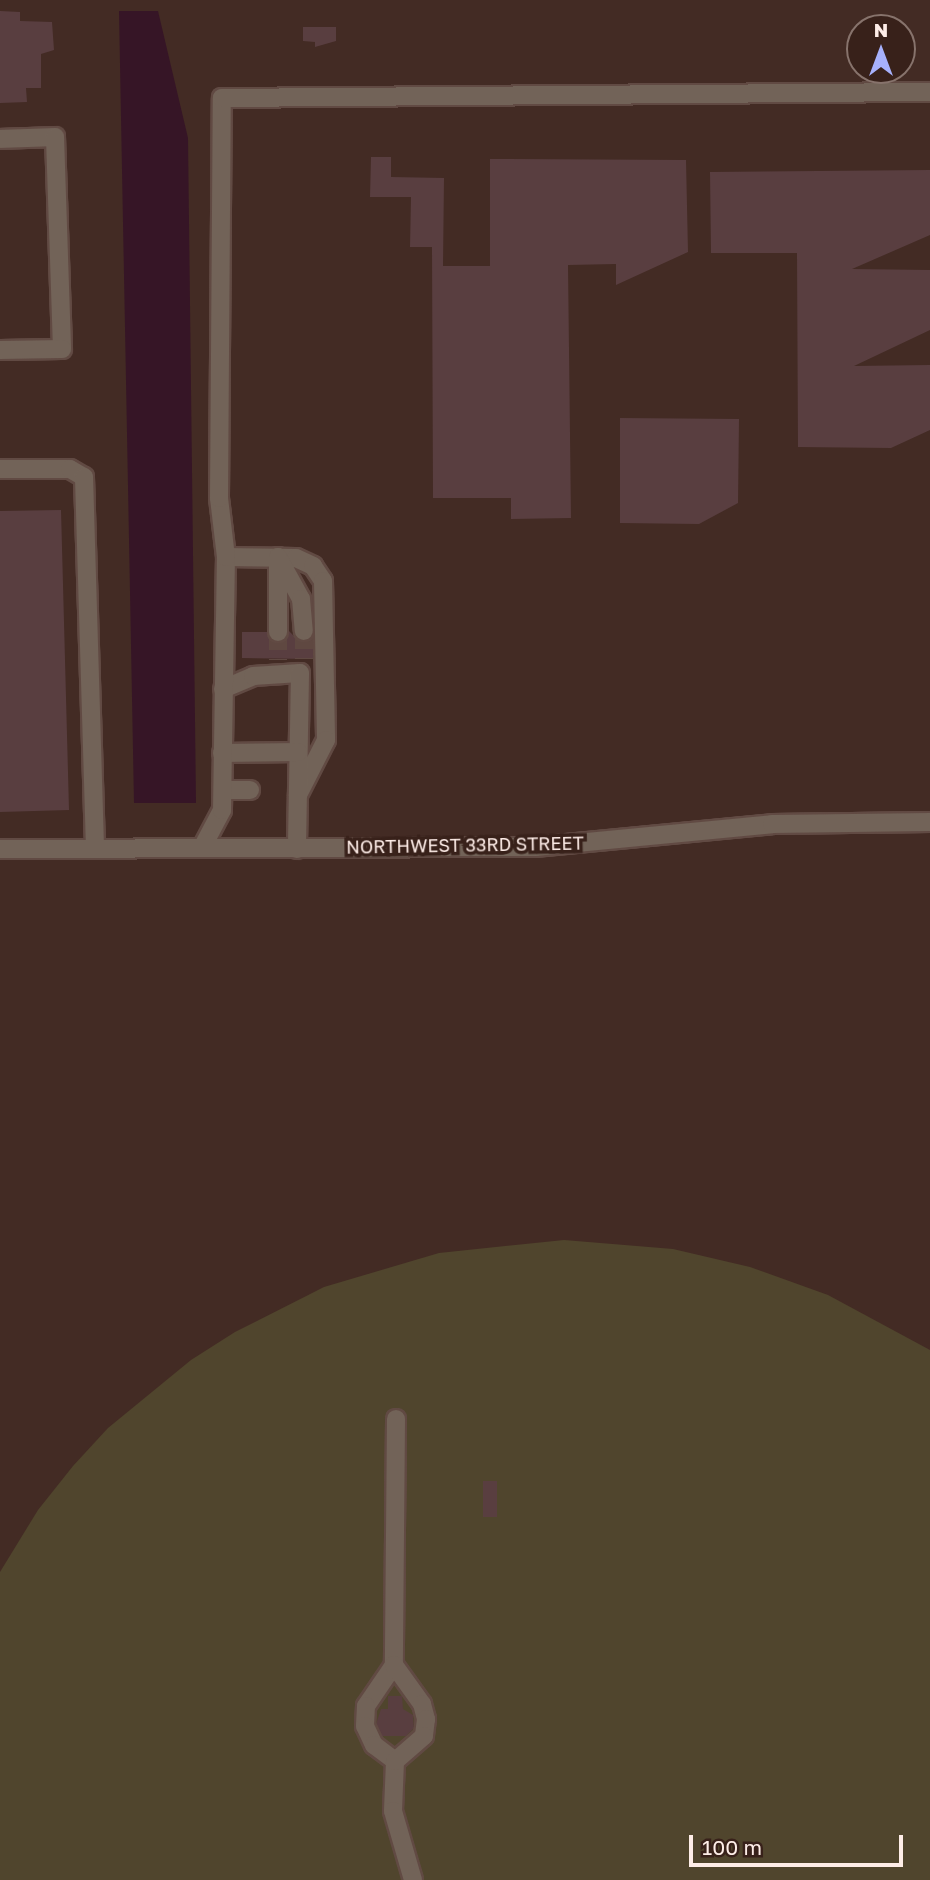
<!DOCTYPE html>
<style>
body{margin:0}
#map{position:relative;width:930px;height:1880px;overflow:hidden;background:#432b24;font-family:"Golos Text",sans-serif}
div>[style]{position:absolute}
.green>*{inset:0;background:#50452d}
.water>*{inset:0;background:#361526}
.building>*{inset:0;background:#593e40}
.minor-tunnel>*{height:18px;margin-top:-9px;transform-origin:0;background:repeating-linear-gradient(90deg,#5f4841 0 18px,transparent 0 27px)}
.roads{filter:drop-shadow(2px 0 #614a43) drop-shadow(-2px 0 #614a43) drop-shadow(0 2px #614a43) drop-shadow(0 -2px #614a43)}
.minor>*{height:18px;margin:-9px;padding:0 9px;transform-origin:9px;border-radius:9px;background:#726358}
span{translate:-50% -50%;white-space:nowrap;text-align:center;line-height:1.15;-webkit-text-stroke:7px #38211a;paint-order:stroke}
.street-label{font-size:18px;color:#feede8}
.north{position:absolute;left:846px;top:14px;width:70px;height:70px;box-sizing:border-box;background:#38211a;border:2px solid #87736c;border-radius:50%;rotate:0deg;font-size:19px;font-weight:700;line-height:28px;text-align:center;color:#feede8}
.north::after{content:'';display:block;margin:auto;width:24px;height:32px;background:#a7b1fc;clip-path:polygon(50% 0,100% 100%,50% 72%,0 100%)}
.scale{position:absolute;left:689px;top:1835px;width:214px;height:32px;box-sizing:border-box;border:4px solid #feede8;border-top:0;padding-left:9px;font-size:21px;line-height:24px;white-space:nowrap;color:#feede8;-webkit-text-stroke:5px #38211a;paint-order:stroke}
</style>
<div id="map">
<div class="green">
<i style="clip-path:polygon(564px 1240px,673px 1249px,750px 1267px,828px 1295px,930px 1350px,930px 1880px,0 1880px,0 1572px,38px 1510px,73px 1466px,108px 1428px,191px 1360px,235px 1332px,324px 1287px,439px 1253px)"></i>
</div>
<div class="water">
<i style="clip-path:polygon(119px 11px,158px 11px,188px 138px,196px 803px,134px 803px)"></i>
</div>
<div class="building">
<i style="clip-path:polygon(0 11px,20px 12px,20px 21px,52px 22px,54px 50px,41px 54px,41px 88px,26px 88px,27px 102px,0 103px)"></i>
<i style="clip-path:polygon(303px 27px,336px 27px,336px 41px,315px 47px,315px 42px,303px 41px)"></i>
<i style="clip-path:polygon(371px 157px,391px 157px,391px 177px,444px 178px,443px 266px,490px 266px,490px 159px,686px 160px,688px 252px,616px 285px,616px 264px,568px 265px,571px 518px,511px 519px,511px 498px,433px 498px,432px 247px,410px 247px,411px 197px,370px 197px)"></i>
<i style="clip-path:polygon(930px 170px,930px 235px,852px 269px,930px 270px,930px 330px,854px 366px,930px 365px,930px 430px,891px 448px,798px 447px,797px 253px,711px 253px,710px 172px)"></i>
<i style="clip-path:polygon(620px 418px,739px 419px,738px 503px,699px 524px,620px 523px)"></i>
<i style="clip-path:polygon(61px 510px,69px 810px,0 812px,0 511px)"></i>
<i style="clip-path:polygon(289px 631px,300px 642px,313px 638px,313px 659px,242px 658px,242px 632px,267px 632px,279px 643px)"></i>
<i style="clip-path:polygon(483px 1481px,497px 1481px,497px 1517px,483px 1517px)"></i>
<i style="clip-path:polygon(388px 1696px,402px 1696px,403px 1709px,413px 1715px,414px 1728px,406px 1736px,382px 1736px,376px 1724px,381px 1709px,388px 1709px)"></i>
</div>
<div class="minor-tunnel">
<i style="left:304px;top:631px;width:28px;rotate:90deg"></i>
<i style="left:278px;top:632px;width:28px;rotate:90deg"></i>
</div>
<div class="roads">
<div class="minor">
<i style="left:0;top:139px;width:55px;rotate:-2.1deg"></i>
<i style="left:55px;top:137px;width:212px;rotate:88.1deg"></i>
<i style="left:62px;top:349px;width:62px;rotate:179.1deg"></i>
<i style="left:0;top:469px;width:70px"></i>
<i style="left:70px;top:469px;width:16px;rotate:30deg"></i>
<i style="left:84px;top:477px;width:372px;rotate:88.3deg"></i>
<i style="left:226px;top:557px;width:70px;rotate:0.8deg"></i>
<i style="left:296px;top:558px;width:19px;rotate:25deg"></i>
<i style="left:313px;top:566px;width:18px;rotate:56deg"></i>
<i style="left:323px;top:581px;width:159px;rotate:88.9deg"></i>
<i style="left:326px;top:740px;width:62px;rotate:117deg"></i>
<i style="left:278px;top:557px;width:48px;rotate:61.3deg"></i>
<i style="left:301px;top:599px;width:32px;rotate:85deg"></i>
<i style="left:278px;top:557px;width:75px;rotate:90deg"></i>
<i style="left:223px;top:689px;width:33px;rotate:-23deg"></i>
<i style="left:253px;top:676px;width:47px;rotate:-3.7deg"></i>
<i style="left:300px;top:673px;width:176px;rotate:91deg"></i>
<i style="left:222px;top:753px;width:76px;rotate:-0.8deg"></i>
<i style="left:223px;top:790px;width:27px"></i>
<i style="left:202px;top:848px;width:43px;rotate:-62.2deg"></i>
<i style="left:222px;top:810px;width:253px;rotate:-89.1deg"></i>
<i style="left:226px;top:557px;width:59px;rotate:-96.8deg"></i>
<i style="left:219px;top:498px;width:400px;rotate:-89.6deg"></i>
<i style="left:222px;top:98px;width:708px;rotate:-0.49deg"></i>
<i style="left:0;top:849px;width:535px;rotate:-0.21deg"></i>
<i style="left:535px;top:847px;width:238px;rotate:-5.5deg"></i>
<i style="left:772px;top:824px;width:158px;rotate:-0.7deg"></i>
<i style="left:396px;top:1419px;width:246px;rotate:90.5deg"></i>
<i style="left:394px;top:1665px;width:50px;rotate:124.3deg"></i>
<i style="left:366px;top:1706px;width:20px;rotate:93deg"></i>
<i style="left:365px;top:1726px;width:21px;rotate:65deg"></i>
<i style="left:374px;top:1745px;width:26px;rotate:37deg"></i>
<i style="left:395px;top:1761px;width:50px;rotate:92.3deg"></i>
<i style="left:393px;top:1811px;width:72px;rotate:73.8deg"></i>
<i style="left:394px;top:1665px;width:48px;rotate:54.3deg"></i>
<i style="left:422px;top:1704px;width:16px;rotate:75deg"></i>
<i style="left:426px;top:1719px;width:17px;rotate:97deg"></i>
<i style="left:424px;top:1736px;width:38px;rotate:139deg"></i>
</div>
</div>
<div class="street-label">
<span style="left:465px;top:845px;rotate:-1deg">NORTHWEST 33RD STREET</span>
</div>
<div class="north">N</div>
<div class="scale">100 m</div>
</div>
